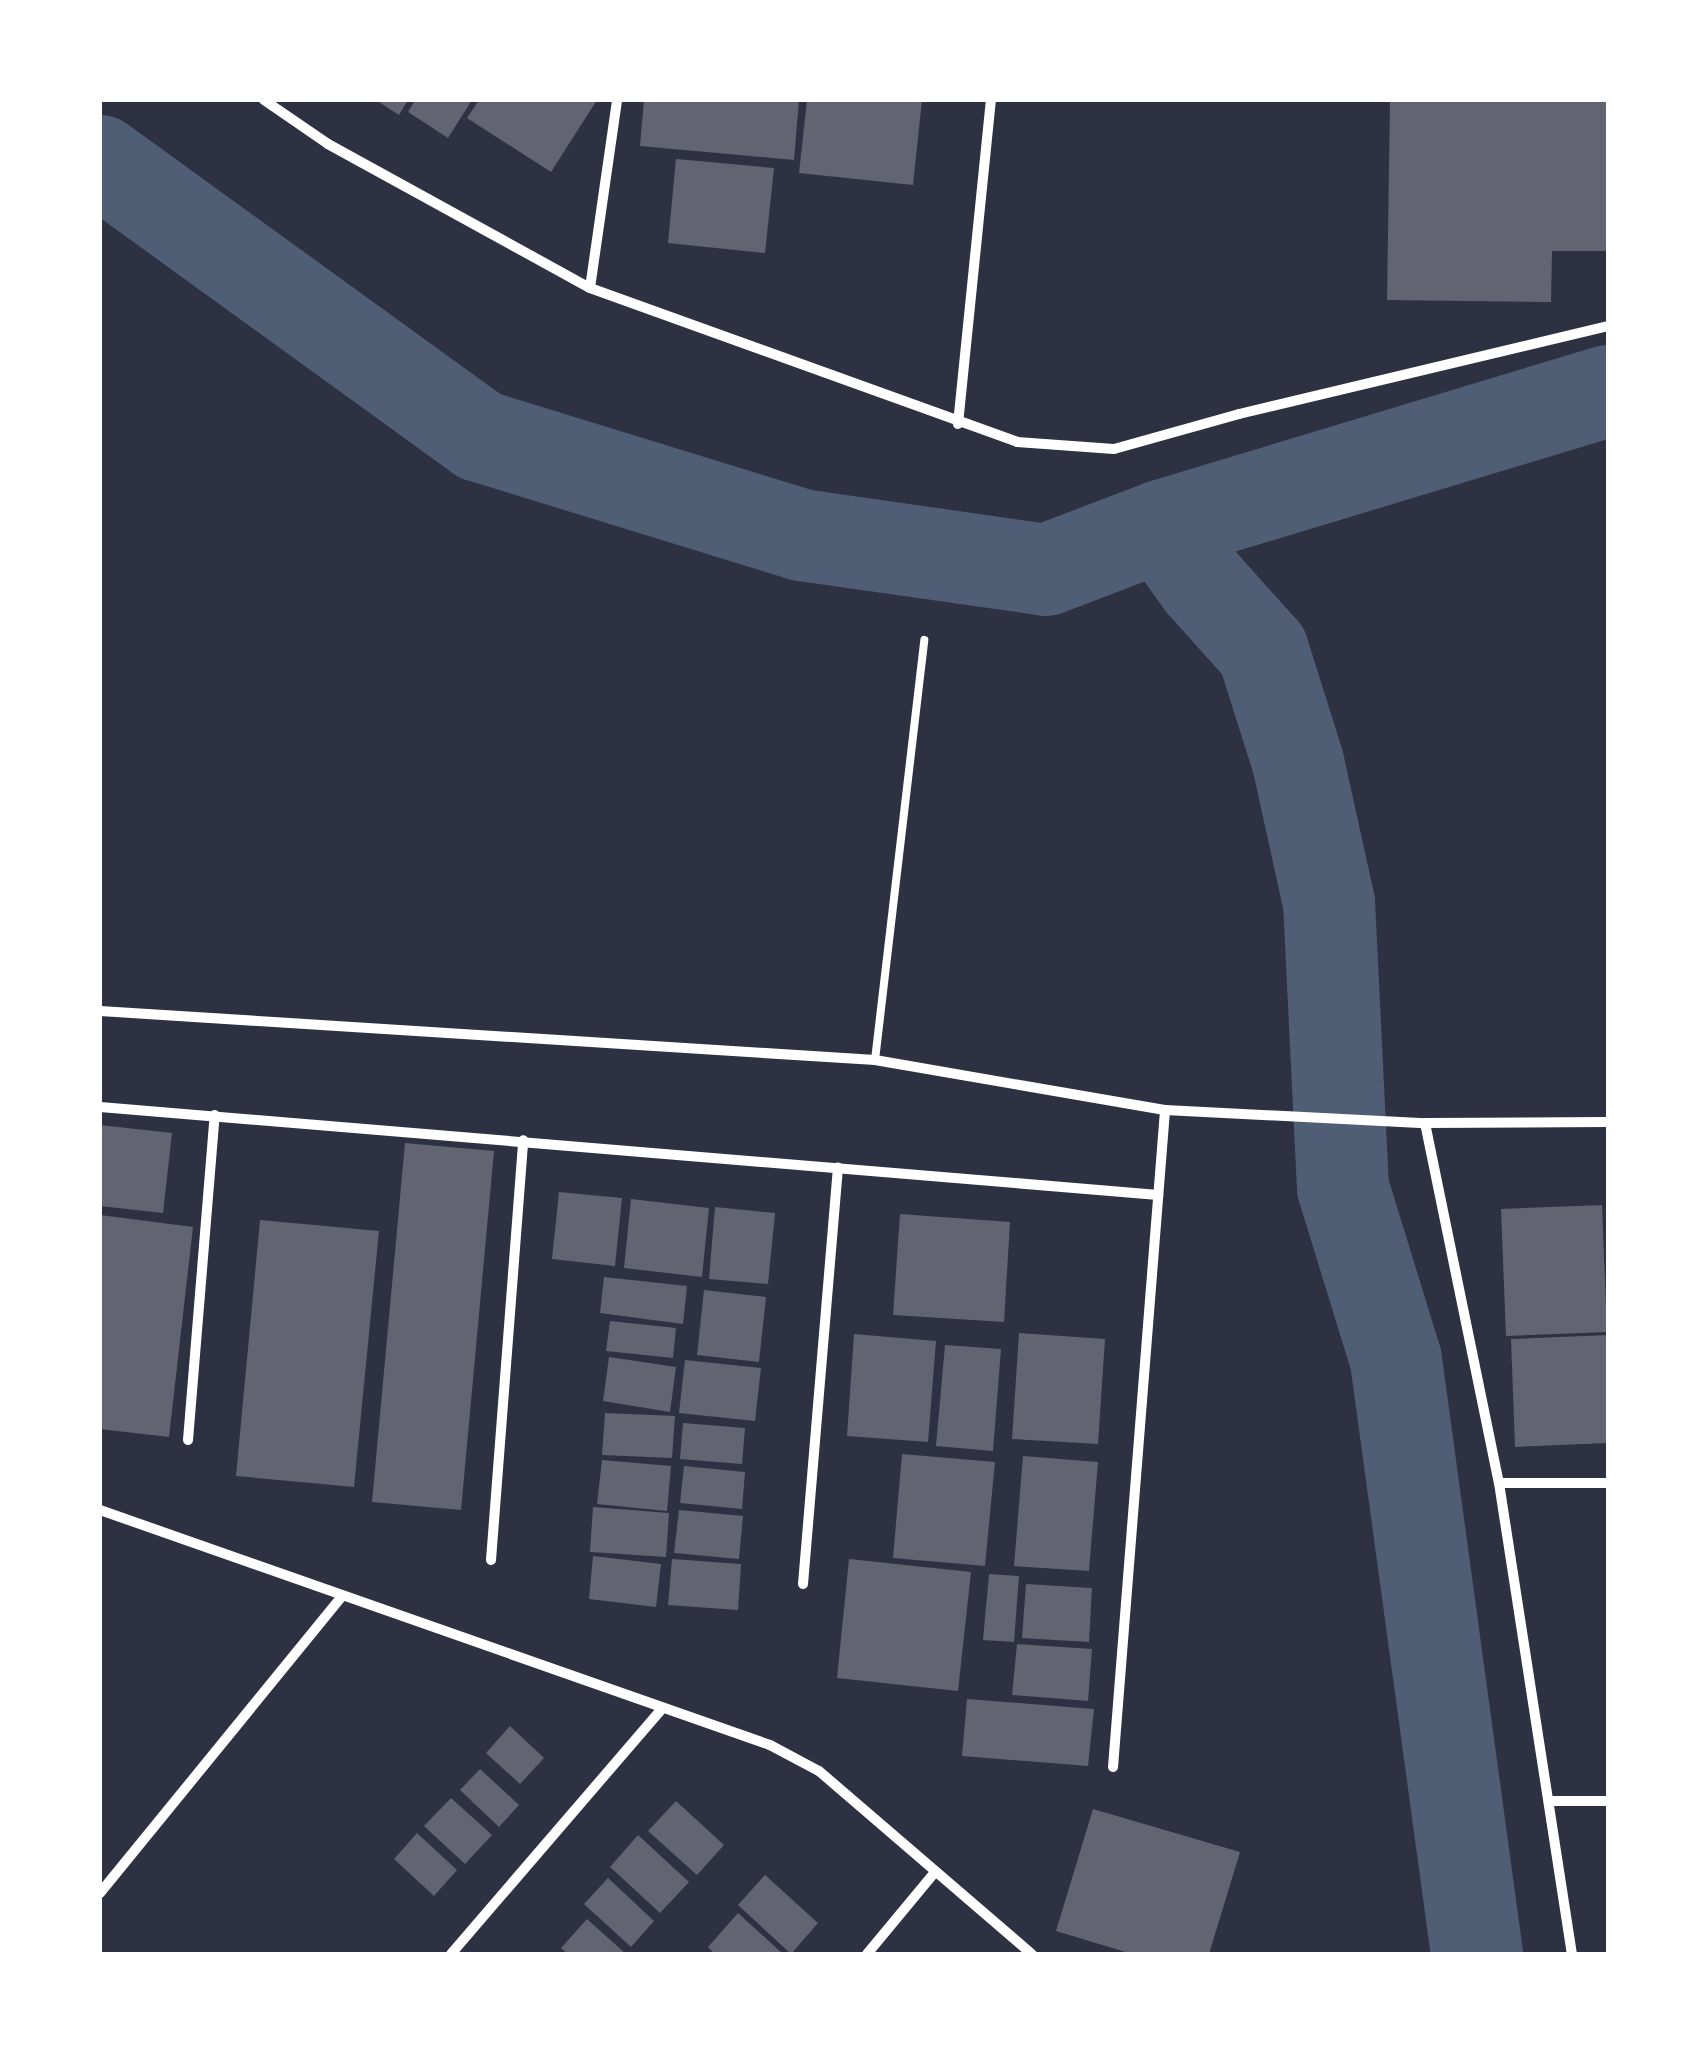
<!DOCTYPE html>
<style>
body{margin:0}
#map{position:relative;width:1708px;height:2054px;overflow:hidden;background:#2d3142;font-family:"Golos Text",sans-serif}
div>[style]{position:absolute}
.river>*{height:92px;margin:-46px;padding:0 46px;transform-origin:46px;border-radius:46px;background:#4f5d75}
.building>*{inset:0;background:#626471}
.service>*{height:8px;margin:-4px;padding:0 4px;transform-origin:4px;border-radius:4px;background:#fff}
.minor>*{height:10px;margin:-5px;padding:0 5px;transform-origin:5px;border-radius:5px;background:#fff}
span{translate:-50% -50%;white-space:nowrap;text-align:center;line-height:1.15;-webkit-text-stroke:10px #fff;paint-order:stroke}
.frame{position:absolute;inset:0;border:102px solid #fff;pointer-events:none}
</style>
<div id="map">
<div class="river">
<i style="left:100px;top:161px;width:469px;rotate:35.9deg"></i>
<i style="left:480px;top:436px;width:336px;rotate:17.1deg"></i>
<i style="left:801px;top:535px;width:247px;rotate:8.1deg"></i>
<i style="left:1046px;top:570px;width:123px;rotate:-20.9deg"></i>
<i style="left:1477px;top:1954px;width:599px;rotate:-97.77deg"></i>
<i style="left:1396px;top:1360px;width:180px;rotate:-107.1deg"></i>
<i style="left:1343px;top:1188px;width:285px;rotate:-92.8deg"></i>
<i style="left:1329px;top:903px;width:144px;rotate:-102.4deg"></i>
<i style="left:1298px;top:762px;width:116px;rotate:-107.5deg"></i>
<i style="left:1263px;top:651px;width:91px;rotate:-131.9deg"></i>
<i style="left:1202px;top:583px;width:70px;rotate:-125.7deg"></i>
<i style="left:1161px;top:526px;width:467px;rotate:-16.8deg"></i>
</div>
<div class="building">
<i style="clip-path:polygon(376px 100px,408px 100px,399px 115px)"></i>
<i style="clip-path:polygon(415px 100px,472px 100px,448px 138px,408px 112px)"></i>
<i style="clip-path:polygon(479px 100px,597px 100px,551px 172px,467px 118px)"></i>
<i style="clip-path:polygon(644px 100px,799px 100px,794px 160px,640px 146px)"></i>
<i style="clip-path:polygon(807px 100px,922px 100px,913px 185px,799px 173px)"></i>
<i style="clip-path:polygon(1390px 100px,1608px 100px,1608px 251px,1552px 251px,1551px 302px,1387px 300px)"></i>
<i style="clip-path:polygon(676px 159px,774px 168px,765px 253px,668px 243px)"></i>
<i style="clip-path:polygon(100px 1125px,172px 1133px,163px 1213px,100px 1206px)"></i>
<i style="clip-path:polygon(405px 1143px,494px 1151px,461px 1510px,372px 1502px)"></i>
<i style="clip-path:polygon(559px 1192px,622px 1198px,615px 1266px,552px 1259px)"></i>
<i style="clip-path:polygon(631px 1199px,709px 1208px,702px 1277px,624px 1268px)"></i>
<i style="clip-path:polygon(1602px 1205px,1607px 1332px,1506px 1336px,1501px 1209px)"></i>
<i style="clip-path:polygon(715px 1207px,775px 1213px,768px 1284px,709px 1279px)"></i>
<i style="clip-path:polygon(900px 1214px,1010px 1222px,1004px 1322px,893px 1315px)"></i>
<i style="clip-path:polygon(100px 1215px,193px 1227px,169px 1437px,100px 1429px)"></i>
<i style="clip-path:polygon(260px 1220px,379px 1231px,354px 1487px,236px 1476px)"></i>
<i style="clip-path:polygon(604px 1277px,687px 1286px,683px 1324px,600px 1313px)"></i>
<i style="clip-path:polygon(704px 1290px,766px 1297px,759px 1362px,697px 1355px)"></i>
<i style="clip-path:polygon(610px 1321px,676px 1328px,673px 1358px,606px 1351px)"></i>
<i style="clip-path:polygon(1019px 1333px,1105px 1339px,1098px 1444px,1012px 1439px)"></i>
<i style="clip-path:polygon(854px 1334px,936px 1341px,928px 1442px,847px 1436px)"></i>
<i style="clip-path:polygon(1608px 1335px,1608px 1443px,1515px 1447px,1511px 1339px)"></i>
<i style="clip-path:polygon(945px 1345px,1001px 1349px,993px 1451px,936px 1446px)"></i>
<i style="clip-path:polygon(609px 1357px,676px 1367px,670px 1412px,603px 1401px)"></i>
<i style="clip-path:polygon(685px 1360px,761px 1368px,755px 1421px,679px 1413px)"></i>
<i style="clip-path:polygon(605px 1413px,675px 1416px,672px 1458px,602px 1455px)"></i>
<i style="clip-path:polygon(683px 1423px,745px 1428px,742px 1464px,680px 1459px)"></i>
<i style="clip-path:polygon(902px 1454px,995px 1462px,985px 1566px,893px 1558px)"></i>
<i style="clip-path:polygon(1023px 1456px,1098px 1462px,1089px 1571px,1014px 1566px)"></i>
<i style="clip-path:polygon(602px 1460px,671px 1466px,667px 1511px,597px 1504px)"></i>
<i style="clip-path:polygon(684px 1466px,745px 1472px,742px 1509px,680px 1503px)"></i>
<i style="clip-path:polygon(593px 1507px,669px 1513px,666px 1557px,590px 1552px)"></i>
<i style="clip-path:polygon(679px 1510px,743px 1516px,739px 1559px,674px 1553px)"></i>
<i style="clip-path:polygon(593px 1556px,661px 1564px,656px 1607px,589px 1599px)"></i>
<i style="clip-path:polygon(672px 1559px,741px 1564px,738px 1610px,668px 1605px)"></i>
<i style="clip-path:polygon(849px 1559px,971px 1572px,958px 1691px,837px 1678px)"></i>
<i style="clip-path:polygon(989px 1574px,1019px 1576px,1014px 1642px,983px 1640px)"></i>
<i style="clip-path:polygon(1026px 1584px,1092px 1588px,1089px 1642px,1022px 1638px)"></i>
<i style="clip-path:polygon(1017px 1644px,1092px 1649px,1088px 1701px,1012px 1695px)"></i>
<i style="clip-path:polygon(967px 1699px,1094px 1709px,1088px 1766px,962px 1756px)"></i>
<i style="clip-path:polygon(510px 1726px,544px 1758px,520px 1784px,486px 1753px)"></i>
<i style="clip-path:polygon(480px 1769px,519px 1805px,499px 1827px,460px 1790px)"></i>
<i style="clip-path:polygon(451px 1798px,492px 1835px,465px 1864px,424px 1826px)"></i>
<i style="clip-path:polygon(676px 1801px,724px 1845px,697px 1875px,648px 1831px)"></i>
<i style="clip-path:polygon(1093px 1809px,1240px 1852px,1209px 1954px,1132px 1954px,1056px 1931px)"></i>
<i style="clip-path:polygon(417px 1833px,457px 1870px,434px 1896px,394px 1859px)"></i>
<i style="clip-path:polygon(638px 1835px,689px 1882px,660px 1913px,610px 1867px)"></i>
<i style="clip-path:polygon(765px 1875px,818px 1923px,791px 1954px,738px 1905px)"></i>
<i style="clip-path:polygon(608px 1878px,654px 1921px,631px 1947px,584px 1904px)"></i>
<i style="clip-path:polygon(738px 1913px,783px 1954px,715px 1954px,708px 1947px)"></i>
<i style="clip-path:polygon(587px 1919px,626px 1954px,568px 1954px,561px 1948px)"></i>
</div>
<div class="service">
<i style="left:875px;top:1060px;width:423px;rotate:-83.3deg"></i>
</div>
<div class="minor">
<i style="left:264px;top:100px;width:78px;rotate:34.5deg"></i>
<i style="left:328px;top:144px;width:299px;rotate:28.8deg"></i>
<i style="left:590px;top:288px;width:454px;rotate:19.8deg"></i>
<i style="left:1017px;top:442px;width:97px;rotate:4.1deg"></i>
<i style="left:1114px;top:449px;width:130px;rotate:-15.6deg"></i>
<i style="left:1239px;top:414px;width:379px;rotate:-13.4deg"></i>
<i style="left:590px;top:288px;width:190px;rotate:-81.8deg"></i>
<i style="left:958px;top:424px;width:326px;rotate:-84.2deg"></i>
<i style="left:100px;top:1011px;width:777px;rotate:3.62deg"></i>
<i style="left:875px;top:1060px;width:294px;rotate:9.8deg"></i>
<i style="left:1165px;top:1110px;width:260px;rotate:2.9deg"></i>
<i style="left:1425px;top:1123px;width:183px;rotate:-0.3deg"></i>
<i style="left:100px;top:1107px;width:1062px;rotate:4.75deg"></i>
<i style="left:1425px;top:1123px;width:368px;rotate:78.4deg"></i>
<i style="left:1499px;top:1483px;width:477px;rotate:81.2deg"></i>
<i style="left:188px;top:1440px;width:326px;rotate:-85.3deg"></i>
<i style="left:1499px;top:1483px;width:109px"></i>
<i style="left:100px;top:1510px;width:710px;rotate:19.33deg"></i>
<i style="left:770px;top:1745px;width:55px;rotate:28deg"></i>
<i style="left:819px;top:1771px;width:281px;rotate:40.7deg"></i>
<i style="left:491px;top:1560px;width:421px;rotate:-85.6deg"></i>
<i style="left:803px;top:1584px;width:418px;rotate:-85.2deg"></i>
<i style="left:1113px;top:1767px;width:659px;rotate:-85.47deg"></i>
<i style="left:1551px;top:1801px;width:57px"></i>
<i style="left:100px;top:1893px;width:383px;rotate:-50.8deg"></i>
<i style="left:451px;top:1954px;width:323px;rotate:-49.3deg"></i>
<i style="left:867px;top:1954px;width:107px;rotate:-50.3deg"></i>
</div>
<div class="frame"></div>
</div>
